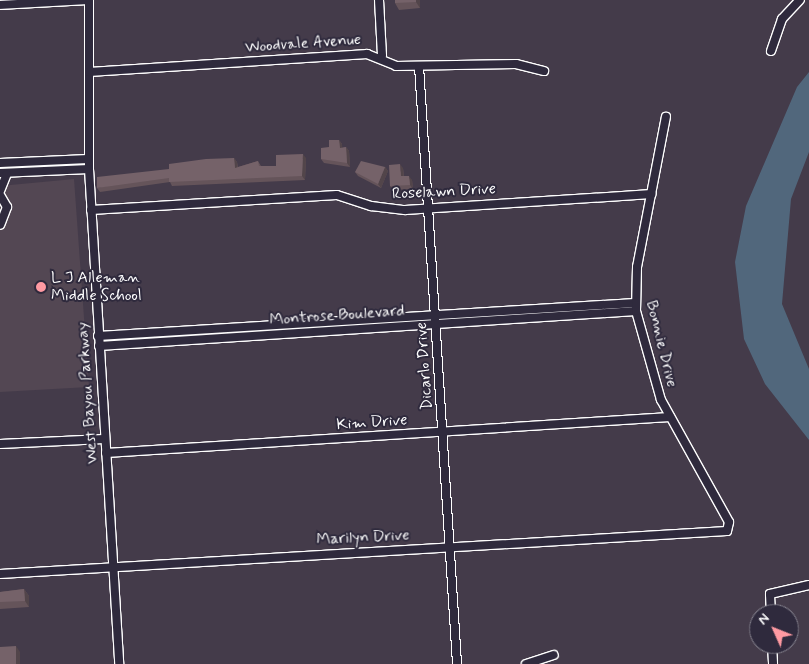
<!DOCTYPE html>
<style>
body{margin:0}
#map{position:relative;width:809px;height:664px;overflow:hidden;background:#443b4a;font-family:Mynerve,sans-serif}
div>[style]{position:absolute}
.built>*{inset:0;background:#534753}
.water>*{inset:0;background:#51677c}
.roads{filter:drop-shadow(1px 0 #fff) drop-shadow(-1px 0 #fff) drop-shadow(0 1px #fff) drop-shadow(0 -1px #fff)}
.minor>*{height:8px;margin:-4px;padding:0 4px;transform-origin:4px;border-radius:4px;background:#2f2a3d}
.wall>*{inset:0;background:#65545a}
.shaded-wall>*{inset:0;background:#52454a}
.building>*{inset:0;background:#756269}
.dots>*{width:14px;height:14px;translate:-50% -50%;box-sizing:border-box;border:2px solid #2f2a3d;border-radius:50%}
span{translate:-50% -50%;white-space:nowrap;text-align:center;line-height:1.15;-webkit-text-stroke:4px #2f2a3d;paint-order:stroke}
.street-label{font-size:16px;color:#fff}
.poi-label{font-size:16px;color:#fff}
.left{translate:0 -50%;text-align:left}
.north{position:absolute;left:749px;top:604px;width:50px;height:50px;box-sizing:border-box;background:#2f2a3d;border:1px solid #827f8b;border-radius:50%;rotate:314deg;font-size:14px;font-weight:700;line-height:20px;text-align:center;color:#fff}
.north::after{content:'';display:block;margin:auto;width:18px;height:22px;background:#ff9aa2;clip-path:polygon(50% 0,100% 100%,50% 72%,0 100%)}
</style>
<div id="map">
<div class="built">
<i style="clip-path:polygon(74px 179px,89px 387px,0 392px,0 186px)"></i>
</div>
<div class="water">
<i style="clip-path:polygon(809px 72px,809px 152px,791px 199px,782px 304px,809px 369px,809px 440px,765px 384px,744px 339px,735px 262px,746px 206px,797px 87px)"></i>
</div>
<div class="roads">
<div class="minor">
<i style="left:89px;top:0;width:169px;rotate:90deg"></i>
<i style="left:89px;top:169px;width:496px;rotate:86.5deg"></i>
<i style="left:379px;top:0;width:56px;rotate:86.9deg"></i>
<i style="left:0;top:5px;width:89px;rotate:-3.2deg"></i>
<i style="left:771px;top:51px;width:34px;rotate:-71deg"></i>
<i style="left:782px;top:19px;width:26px;rotate:-47deg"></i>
<i style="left:419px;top:66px;width:599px;rotate:86.36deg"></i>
<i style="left:89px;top:72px;width:279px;rotate:-3.7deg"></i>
<i style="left:367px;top:54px;width:31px;rotate:22deg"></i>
<i style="left:396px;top:66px;width:120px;rotate:-1deg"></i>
<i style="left:516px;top:64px;width:29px;rotate:14deg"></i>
<i style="left:0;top:163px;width:88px;rotate:-2.6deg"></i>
<i style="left:0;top:173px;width:89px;rotate:-2.6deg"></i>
<i style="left:0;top:191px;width:18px;rotate:-68deg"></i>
<i style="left:0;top:195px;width:14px;rotate:60deg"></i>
<i style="left:7px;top:207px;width:19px;rotate:111deg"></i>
<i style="left:91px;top:210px;width:246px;rotate:-3.5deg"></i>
<i style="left:337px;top:195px;width:36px;rotate:18deg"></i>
<i style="left:371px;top:206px;width:34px;rotate:7deg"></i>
<i style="left:405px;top:210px;width:247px;rotate:-3.7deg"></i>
<i style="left:98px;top:336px;width:538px;rotate:-3.52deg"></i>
<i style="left:99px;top:346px;width:538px;rotate:-3.73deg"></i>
<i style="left:0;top:444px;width:104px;rotate:-2.8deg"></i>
<i style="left:106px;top:453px;width:565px;rotate:-3.65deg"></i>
<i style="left:0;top:574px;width:728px;rotate:-3.38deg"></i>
<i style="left:727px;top:531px;width:9px;rotate:-77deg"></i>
<i style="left:729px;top:522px;width:140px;rotate:-119.1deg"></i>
<i style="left:661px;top:400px;width:92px;rotate:-105.7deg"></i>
<i style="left:636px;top:311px;width:44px;rotate:-88.7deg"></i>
<i style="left:637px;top:267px;width:153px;rotate:-79.1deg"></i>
<i style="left:771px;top:614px;width:20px;rotate:-93deg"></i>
<i style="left:770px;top:594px;width:40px;rotate:-13deg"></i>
<i style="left:772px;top:644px;width:20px;rotate:87deg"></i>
<i style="left:526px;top:664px;width:29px;rotate:-18deg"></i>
</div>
</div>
<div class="wall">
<i style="clip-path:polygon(395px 0,427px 0,420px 0,420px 8px,399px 10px,395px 3px)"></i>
<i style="clip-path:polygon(339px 140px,342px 144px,342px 148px,346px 147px,349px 151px,350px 167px,324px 163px,321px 159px,329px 147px)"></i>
<i style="clip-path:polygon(234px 158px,237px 162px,238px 167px,258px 161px,261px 166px,276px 166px,306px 158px,305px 180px,172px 186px,170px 182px,100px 192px,97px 188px)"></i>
<i style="clip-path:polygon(385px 167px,388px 171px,381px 188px,358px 176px,355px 172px)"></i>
<i style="clip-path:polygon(403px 168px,404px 176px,412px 180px,413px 189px,393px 190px,390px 186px)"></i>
<i style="clip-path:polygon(24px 589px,29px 596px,29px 607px,0 609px,0 592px)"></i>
</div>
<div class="shaded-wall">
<i style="clip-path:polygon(416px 0,420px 0,420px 8px,416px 2px)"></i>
<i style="clip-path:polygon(339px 140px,342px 144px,343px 152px,340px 148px)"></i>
<i style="clip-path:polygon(346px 147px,349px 151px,350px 167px,347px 163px)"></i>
<i style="clip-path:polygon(303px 154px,306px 158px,305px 180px,302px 176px)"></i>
<i style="clip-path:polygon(234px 158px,237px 162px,238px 172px,235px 168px)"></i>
<i style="clip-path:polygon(400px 164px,403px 168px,404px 180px,401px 176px)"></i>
<i style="clip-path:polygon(385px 167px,388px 171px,381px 188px,378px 184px)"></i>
<i style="clip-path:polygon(409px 176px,412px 180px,413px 189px,410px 185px)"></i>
<i style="clip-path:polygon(24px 589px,29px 596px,29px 607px,25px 601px)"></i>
<i style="clip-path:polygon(16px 646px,20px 652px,20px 664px,16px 664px)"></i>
</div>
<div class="building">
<i style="clip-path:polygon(395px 0,416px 0,416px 2px,395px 3px)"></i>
<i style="clip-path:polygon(329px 140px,339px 140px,340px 148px,346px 147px,347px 163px,321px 159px,321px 148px,329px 147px)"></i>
<i style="clip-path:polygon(303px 154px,302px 176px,169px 182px,169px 178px,97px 188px,97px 177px,169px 169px,169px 164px,206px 159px,234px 158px,235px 168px,258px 161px,259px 166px,276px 166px,276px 155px)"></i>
<i style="clip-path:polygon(361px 161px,385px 167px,378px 184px,355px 172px)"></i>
<i style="clip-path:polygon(400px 164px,401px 176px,409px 176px,410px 185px,390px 186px,389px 165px)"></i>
<i style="clip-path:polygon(24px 589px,25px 601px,0 602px,0 592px)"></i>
<i style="clip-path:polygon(16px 646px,16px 664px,0 664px,0 647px)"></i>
</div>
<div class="dots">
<i style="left:41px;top:287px;background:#ff9aa2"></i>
</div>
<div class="street-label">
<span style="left:303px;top:44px;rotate:-4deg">Woodvale Avenue</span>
<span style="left:444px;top:192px;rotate:-3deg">Roselawn Drive</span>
<span style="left:337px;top:316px;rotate:-4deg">Montrose Boulevard</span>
<span style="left:661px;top:344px;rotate:76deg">Bonnie Drive</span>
<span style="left:425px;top:366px;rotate:-94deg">Dicarlo Drive</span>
<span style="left:88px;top:393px;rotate:-94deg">West Bayou Parkway</span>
<span style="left:372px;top:423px;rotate:-4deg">Kim Drive</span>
<span style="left:363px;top:538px;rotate:-3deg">Marilyn Drive</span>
</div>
<div class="poi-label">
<span class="left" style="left:51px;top:287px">L J Alleman<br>Middle School</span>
</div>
<div class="north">N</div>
</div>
